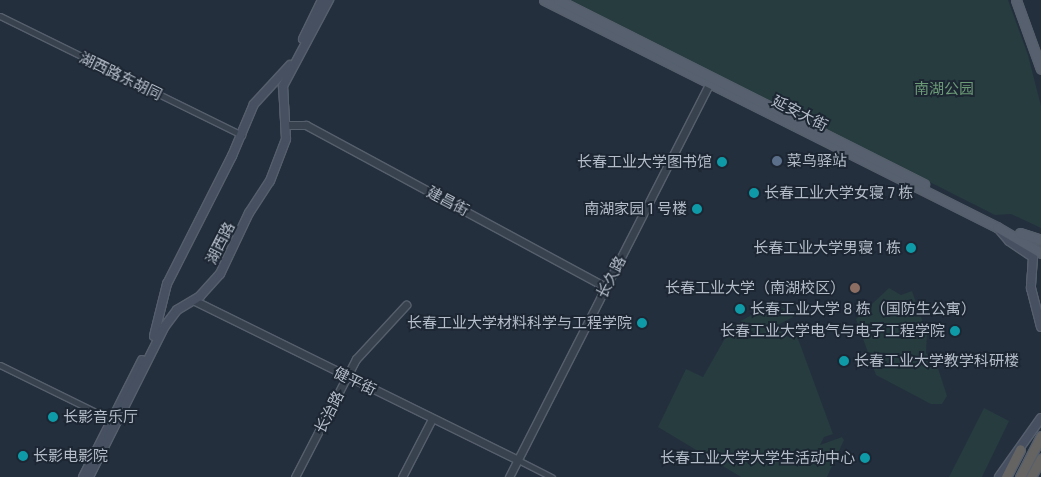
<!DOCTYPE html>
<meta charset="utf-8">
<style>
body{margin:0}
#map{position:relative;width:1041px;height:477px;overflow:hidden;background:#242f3e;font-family:"Exo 2","Noto Sans SC",sans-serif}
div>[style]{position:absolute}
.green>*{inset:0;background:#263c3f}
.roads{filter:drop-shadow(1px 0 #565f6c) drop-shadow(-1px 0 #565f6c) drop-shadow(0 1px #565f6c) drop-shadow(0 -1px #565f6c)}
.minor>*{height:5px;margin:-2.5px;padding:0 2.5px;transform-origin:2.5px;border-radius:2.5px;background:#38414e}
.tertiary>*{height:7px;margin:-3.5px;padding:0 3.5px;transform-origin:3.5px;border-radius:3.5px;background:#38414e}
.secondary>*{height:8px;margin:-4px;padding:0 4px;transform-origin:4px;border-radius:4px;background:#465061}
.primary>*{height:9px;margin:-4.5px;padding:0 4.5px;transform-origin:4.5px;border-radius:4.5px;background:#56606e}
.trunk>*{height:9px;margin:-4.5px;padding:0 4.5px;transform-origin:4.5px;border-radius:4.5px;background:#656462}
.dots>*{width:14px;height:14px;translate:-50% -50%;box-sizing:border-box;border:2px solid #1d2633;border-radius:50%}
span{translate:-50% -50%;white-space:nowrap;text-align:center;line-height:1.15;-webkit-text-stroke:4px #1d2633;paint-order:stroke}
.street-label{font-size:15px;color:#b4bcc9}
.park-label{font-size:15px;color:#6b9a76}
.poi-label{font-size:15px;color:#b4bcc9}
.left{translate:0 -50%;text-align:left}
.right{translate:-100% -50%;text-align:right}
</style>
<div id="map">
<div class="green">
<i style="clip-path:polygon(569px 0,1008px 0,1028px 55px,1041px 106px,1041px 228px,1011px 214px,995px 215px)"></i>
<i style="clip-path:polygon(889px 288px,901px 295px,912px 291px,927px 334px,926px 353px,937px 365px,947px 396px,942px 404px,931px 404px,876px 375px,856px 319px)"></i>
<i style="clip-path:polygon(782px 308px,790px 308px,793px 317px,774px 327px,790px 338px,797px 336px,833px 434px,824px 437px,820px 445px,842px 437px,844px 440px,827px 477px,741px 477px,658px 427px,686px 369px,703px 377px,732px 326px,755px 313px)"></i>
<i style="clip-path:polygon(984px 408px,1009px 421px,982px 477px,949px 477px)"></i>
</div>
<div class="roads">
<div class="minor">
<i style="left:0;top:16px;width:270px;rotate:26.2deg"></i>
<i style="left:0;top:365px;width:127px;rotate:26.2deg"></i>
<i style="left:518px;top:460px;width:38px;rotate:27deg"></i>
</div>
<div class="tertiary">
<i style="left:287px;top:125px;width:19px"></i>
<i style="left:306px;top:125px;width:341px;rotate:28.4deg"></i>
<i style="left:193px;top:300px;width:362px;rotate:26.2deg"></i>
<i style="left:295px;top:477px;width:133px;rotate:-62.7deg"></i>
<i style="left:356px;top:359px;width:74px;rotate:-47.2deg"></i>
<i style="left:402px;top:477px;width:65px;rotate:-62.7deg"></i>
<i style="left:509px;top:477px;width:447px;rotate:-63deg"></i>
</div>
<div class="secondary">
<i style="left:303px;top:39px;width:43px;rotate:-64deg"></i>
<i style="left:997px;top:227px;width:18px;rotate:49deg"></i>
<i style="left:1009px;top:241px;width:29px;rotate:34deg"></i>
<i style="left:1033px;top:257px;width:31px;rotate:94deg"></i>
<i style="left:1031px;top:288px;width:40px;rotate:75.6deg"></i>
<i style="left:154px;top:336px;width:54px;rotate:-76deg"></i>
<i style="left:167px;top:284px;width:144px;rotate:-63.1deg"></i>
<i style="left:232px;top:156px;width:56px;rotate:-67.1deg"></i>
<i style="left:254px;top:104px;width:53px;rotate:-47.3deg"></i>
<i style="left:83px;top:477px;width:131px;rotate:-63.2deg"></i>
<i style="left:89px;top:477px;width:169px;rotate:-63.3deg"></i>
<i style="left:165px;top:326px;width:20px;rotate:-53deg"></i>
<i style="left:177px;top:310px;width:27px;rotate:-31deg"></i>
<i style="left:200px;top:296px;width:30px;rotate:-48deg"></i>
<i style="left:220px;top:274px;width:68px;rotate:-64.6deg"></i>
<i style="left:249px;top:213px;width:38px;rotate:-57deg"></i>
<i style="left:270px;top:181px;width:45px;rotate:-69.1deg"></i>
<i style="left:286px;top:139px;width:53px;rotate:-93.2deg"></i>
<i style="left:283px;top:86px;width:98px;rotate:-61.9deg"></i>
<i style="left:999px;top:477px;width:72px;rotate:-54.6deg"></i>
</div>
<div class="primary">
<i style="left:544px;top:0;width:507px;rotate:26.62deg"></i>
<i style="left:997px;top:227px;width:51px;rotate:30.6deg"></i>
<i style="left:558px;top:0;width:410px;rotate:26.7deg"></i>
<i style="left:1016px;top:0;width:73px;rotate:70.1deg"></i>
<i style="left:1020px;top:233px;width:22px;rotate:18deg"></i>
</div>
<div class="trunk">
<i style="left:1006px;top:477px;width:31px;rotate:-63deg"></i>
<i style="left:1020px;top:477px;width:46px;rotate:-62.9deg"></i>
<i style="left:1031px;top:477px;width:21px;rotate:-62deg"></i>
</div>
</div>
<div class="dots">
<i style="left:777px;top:161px;background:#5c6f8a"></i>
<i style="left:722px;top:162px;background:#0f9aa8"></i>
<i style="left:754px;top:193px;background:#0f9aa8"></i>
<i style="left:697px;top:209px;background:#0f9aa8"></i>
<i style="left:911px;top:248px;background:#0f9aa8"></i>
<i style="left:855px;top:288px;background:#8d6e63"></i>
<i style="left:740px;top:309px;background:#0f9aa8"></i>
<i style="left:642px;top:323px;background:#0f9aa8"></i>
<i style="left:955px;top:331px;background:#0f9aa8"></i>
<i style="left:844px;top:361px;background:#0f9aa8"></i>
<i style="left:53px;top:417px;background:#0f9aa8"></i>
<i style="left:23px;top:456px;background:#0f9aa8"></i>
<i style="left:865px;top:458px;background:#0f9aa8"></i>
</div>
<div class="street-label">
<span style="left:121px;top:76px;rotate:26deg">湖西路东胡同</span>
<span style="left:800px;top:113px;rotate:27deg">延安大街</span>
<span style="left:448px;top:201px;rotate:28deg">建昌街</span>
<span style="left:220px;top:243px;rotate:-63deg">湖西路</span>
<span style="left:611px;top:277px;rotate:-63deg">长久路</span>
<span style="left:355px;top:381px;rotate:26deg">健平街</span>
<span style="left:329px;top:412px;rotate:-63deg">长治路</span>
</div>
<div class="park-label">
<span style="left:944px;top:89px">南湖公园</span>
</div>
<div class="poi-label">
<span class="left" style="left:787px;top:161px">菜鸟驿站</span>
<span class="right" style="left:712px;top:162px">长春工业大学图书馆</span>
<span class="left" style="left:764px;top:193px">长春工业大学女寝 7 栋</span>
<span class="right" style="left:687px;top:209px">南湖家园 1 号楼</span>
<span class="right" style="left:901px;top:248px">长春工业大学男寝 1 栋</span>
<span class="right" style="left:845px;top:288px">长春工业大学（南湖校区）</span>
<span class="left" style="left:750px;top:309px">长春工业大学 8 栋（国防生公寓）</span>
<span class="right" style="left:632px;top:323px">长春工业大学材料科学与工程学院</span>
<span class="right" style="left:945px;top:331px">长春工业大学电气与电子工程学院</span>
<span class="left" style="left:854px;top:361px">长春工业大学教学科研楼</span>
<span class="left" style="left:63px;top:417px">长影音乐厅</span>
<span class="left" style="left:33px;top:456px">长影电影院</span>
<span class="right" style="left:855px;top:458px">长春工业大学大学生活动中心</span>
</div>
</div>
